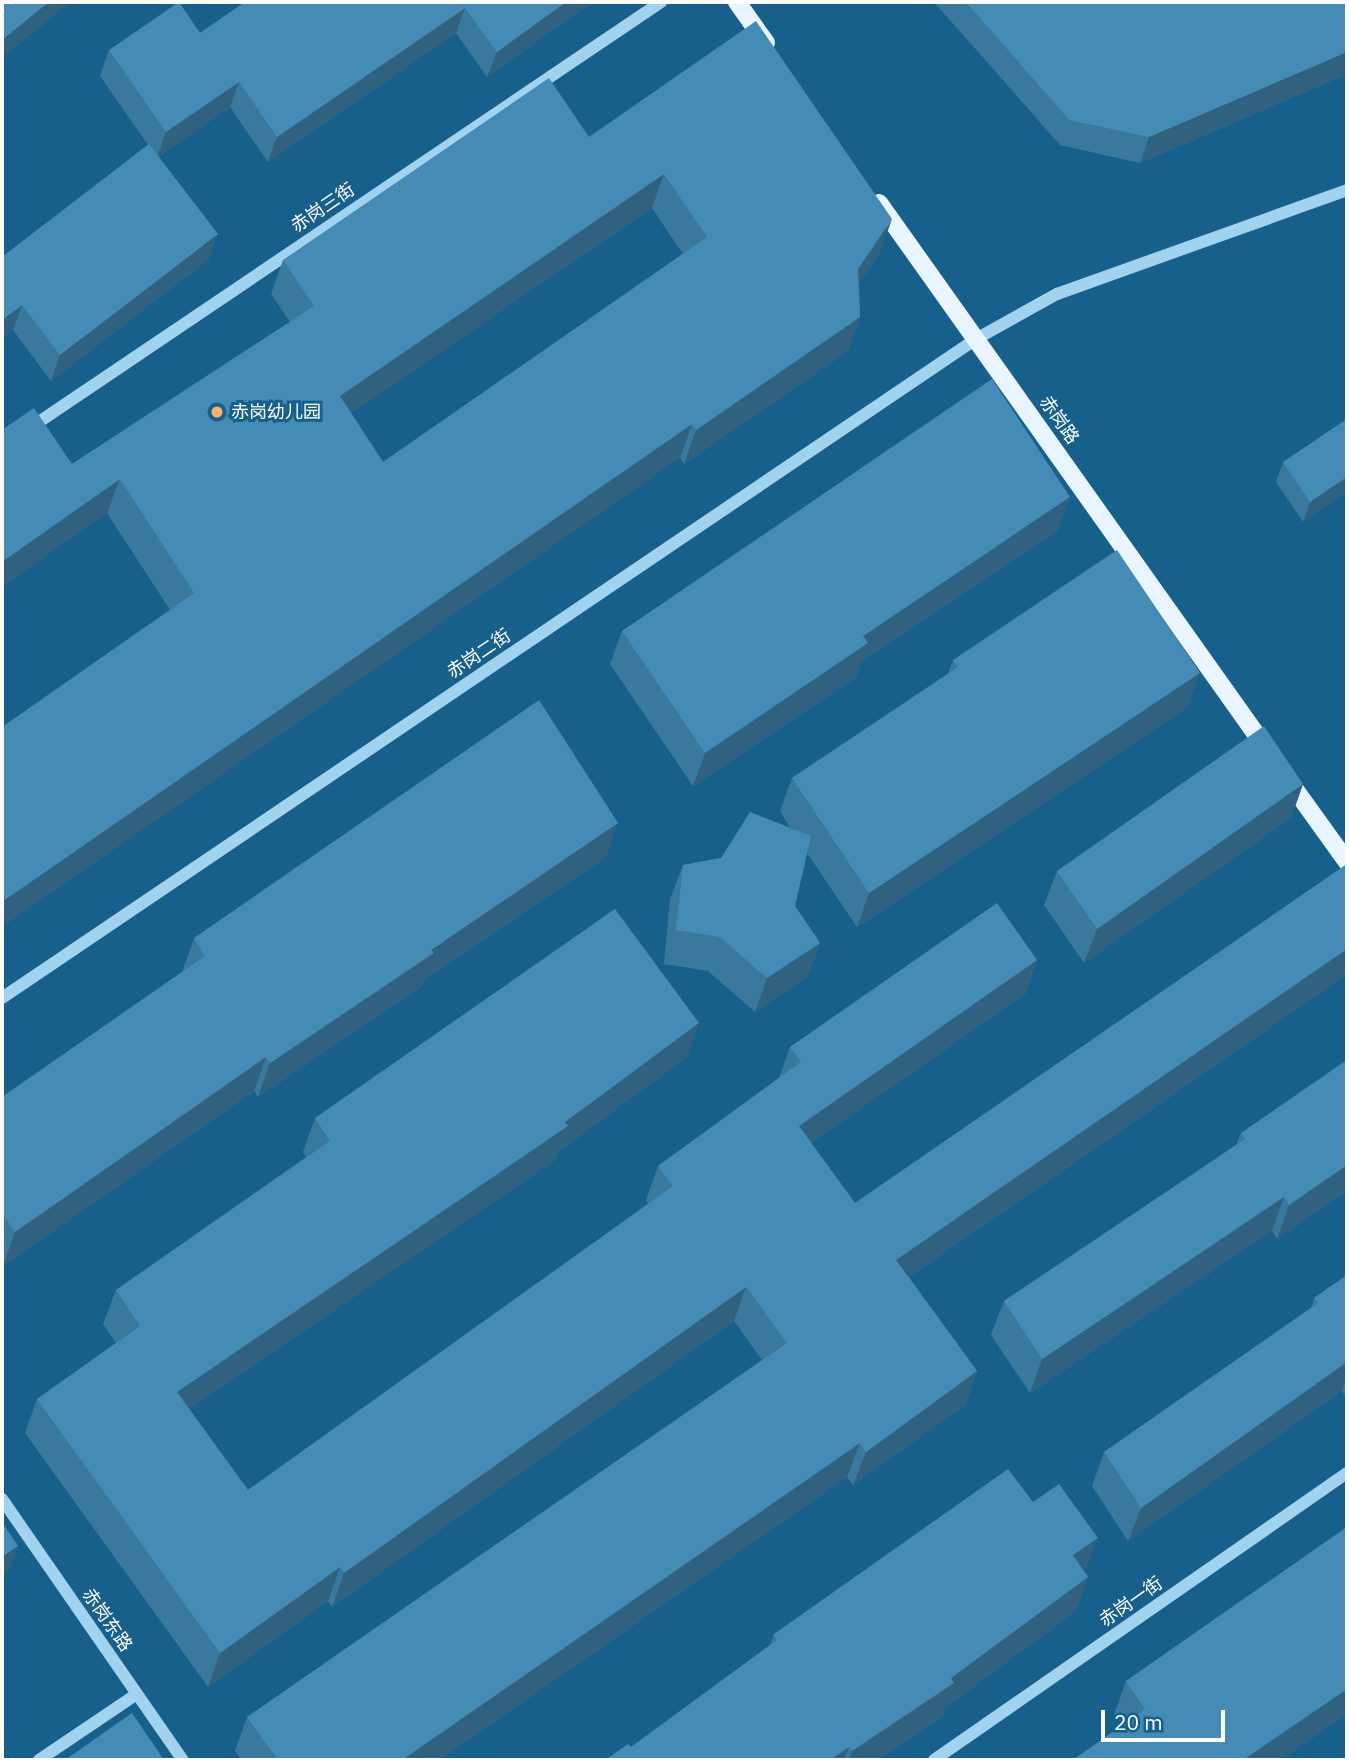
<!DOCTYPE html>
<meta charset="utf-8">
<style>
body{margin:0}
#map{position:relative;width:1349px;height:1762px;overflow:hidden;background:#18608c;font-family:"IBM Plex Sans","Noto Sans SC",sans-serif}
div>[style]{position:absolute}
.minor>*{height:12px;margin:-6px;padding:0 6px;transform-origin:6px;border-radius:6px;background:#a2d3ee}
.major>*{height:18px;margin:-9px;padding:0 9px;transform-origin:9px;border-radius:9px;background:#eaf6ff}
.wall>*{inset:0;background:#3a789d}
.shaded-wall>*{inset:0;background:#30627f}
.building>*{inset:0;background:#448cb6}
.dots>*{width:19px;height:19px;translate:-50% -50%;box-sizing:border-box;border:4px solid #18608c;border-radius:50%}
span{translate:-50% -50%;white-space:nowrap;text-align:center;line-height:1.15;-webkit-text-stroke:6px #18608c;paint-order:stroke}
.street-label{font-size:18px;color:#fff}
.poi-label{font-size:18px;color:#fff}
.left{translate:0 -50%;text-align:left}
.frame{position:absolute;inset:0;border:4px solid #fff;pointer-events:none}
.scale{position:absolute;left:1101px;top:1710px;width:124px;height:32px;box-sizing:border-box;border:4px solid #fff;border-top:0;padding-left:9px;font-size:21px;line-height:24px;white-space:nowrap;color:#fff;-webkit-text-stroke:5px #18608c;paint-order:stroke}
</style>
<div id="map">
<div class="minor">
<i style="left:2px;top:435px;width:22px;rotate:-8deg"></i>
<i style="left:24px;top:432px;width:769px;rotate:-34.02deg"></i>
<i style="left:2px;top:998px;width:1176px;rotate:-34.08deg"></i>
<i style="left:976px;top:339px;width:93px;rotate:-29.1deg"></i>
<i style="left:1057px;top:294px;width:308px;rotate:-19.7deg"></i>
<i style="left:2px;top:1499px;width:318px;rotate:55.3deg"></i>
<i style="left:39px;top:1760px;width:118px;rotate:-34deg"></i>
<i style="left:934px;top:1760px;width:503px;rotate:-34.8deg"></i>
</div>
<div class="major">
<i style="left:737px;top:2px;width:50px;rotate:54.7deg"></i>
<i style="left:879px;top:203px;width:672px;rotate:54.63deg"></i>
<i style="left:1286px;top:777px;width:105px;rotate:54.3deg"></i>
</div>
<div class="wall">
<i style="clip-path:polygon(245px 2px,592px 2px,487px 77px,456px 33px,268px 162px,230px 107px,159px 156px,209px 259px,51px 381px,13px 330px,2px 338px,2px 257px,148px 145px,100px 76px,109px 50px,200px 33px)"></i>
<i style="clip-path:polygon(934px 2px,1347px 2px,1347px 74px,1140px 163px,1060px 145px)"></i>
<i style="clip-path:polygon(evenodd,589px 137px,880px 253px,859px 283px,860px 317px,848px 351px,684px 464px,680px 458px,170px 610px,107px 513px,72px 464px,290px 322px,271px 294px,283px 260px,589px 137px,652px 208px,683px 254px,383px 462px,351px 413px,652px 208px)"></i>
<i style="clip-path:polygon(1347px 419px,1303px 522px,1276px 482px,1283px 462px)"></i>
<i style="clip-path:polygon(1058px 531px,861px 662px,856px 677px,693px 786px,610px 664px,622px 631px)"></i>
<i style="clip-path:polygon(953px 660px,1188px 707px,857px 927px,807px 853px,795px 906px,820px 943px,807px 977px,755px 1012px,708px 971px,664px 964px,670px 899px,683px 865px,721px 858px,790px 828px,780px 811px,792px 778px,948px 674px)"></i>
<i style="clip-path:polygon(1303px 784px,1291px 818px,1084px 963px,1044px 905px,1057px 871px)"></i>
<i style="clip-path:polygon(606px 857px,424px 980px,421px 987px,258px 1097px,254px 1091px,3px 1266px,2px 1264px,2px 1097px,182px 972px,194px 938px)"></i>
<i style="clip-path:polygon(1347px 864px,1347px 974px,909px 1277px,977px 1371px,965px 1405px,853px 1485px,847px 1477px,439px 1760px,242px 1760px,235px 1751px,247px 1717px,762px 1360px,734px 1321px,332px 1607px,328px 1601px,208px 1687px,25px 1433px,37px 1399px,116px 1343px,103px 1324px,116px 1290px,306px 1157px,303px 1152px,315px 1118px,687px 1057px,559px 1151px,555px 1160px,189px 1409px,248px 1490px,648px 1204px,646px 1200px,658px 1166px,779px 1078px,790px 1047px,1037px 960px,1025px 994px,811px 1143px,855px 1203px)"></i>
<i style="clip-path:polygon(1347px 1060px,1347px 1191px,1277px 1239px,1272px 1231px,1030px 1393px,991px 1335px,1004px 1301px,1236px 1145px,1241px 1133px)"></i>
<i style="clip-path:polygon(1347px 1275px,1347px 1398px,1342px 1391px,1128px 1541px,1092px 1486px,1104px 1452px,1311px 1308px,1314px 1298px)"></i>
<i style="clip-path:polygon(1347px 1527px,1347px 1714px,1280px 1760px,1073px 1760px,1121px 1726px,1114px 1715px,1126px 1681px)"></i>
<i style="clip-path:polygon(1085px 1572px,1088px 1577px,1076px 1611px,946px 1707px,942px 1717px,877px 1760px,605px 1760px,631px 1747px,770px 1645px,774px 1634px)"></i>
</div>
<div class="shaded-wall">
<i style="clip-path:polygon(49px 2px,71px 2px,2px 58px,2px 40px)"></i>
<i style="clip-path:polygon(566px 2px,592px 2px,487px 77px,497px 52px)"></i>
<i style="clip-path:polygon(465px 8px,456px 33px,268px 162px,277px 137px)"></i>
<i style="clip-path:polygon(1347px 52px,1347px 74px,1140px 163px,1149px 137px)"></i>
<i style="clip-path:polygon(239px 82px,230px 107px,157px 158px,166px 132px)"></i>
<i style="clip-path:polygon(664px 174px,652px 208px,327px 430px,340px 396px)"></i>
<i style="clip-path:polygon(892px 219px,880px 253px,845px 303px,858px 269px)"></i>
<i style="clip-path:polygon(218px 234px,209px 259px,51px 381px,60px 355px)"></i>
<i style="clip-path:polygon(22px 305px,13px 330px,2px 338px,2px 320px)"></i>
<i style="clip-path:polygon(860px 317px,848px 351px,684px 464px,696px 430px)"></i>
<i style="clip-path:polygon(692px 424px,680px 458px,2px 927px,2px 902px)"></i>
<i style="clip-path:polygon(1347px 477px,1347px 492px,1303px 522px,1310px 502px)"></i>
<i style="clip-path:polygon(120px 479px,107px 513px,2px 587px,2px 562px)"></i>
<i style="clip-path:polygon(1070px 497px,1058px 531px,861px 662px,856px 677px,693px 786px,705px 753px,863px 636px)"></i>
<i style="clip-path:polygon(1200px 673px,1188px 707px,857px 927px,869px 893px)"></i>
<i style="clip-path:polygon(1303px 784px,1291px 818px,1084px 963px,1097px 929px)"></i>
<i style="clip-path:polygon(618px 823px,606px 857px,424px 980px,421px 987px,258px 1097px,270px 1063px,431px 950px)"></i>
<i style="clip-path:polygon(820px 943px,807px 977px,755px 1012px,767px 978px)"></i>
<i style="clip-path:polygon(1347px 949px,1347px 974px,884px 1294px,896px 1260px)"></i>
<i style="clip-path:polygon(1037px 960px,1025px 994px,787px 1160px,799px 1126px)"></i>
<i style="clip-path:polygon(699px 1023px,687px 1057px,559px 1151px,555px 1160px,165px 1426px,177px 1392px,565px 1122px)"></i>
<i style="clip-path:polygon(266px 1057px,254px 1091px,3px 1266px,15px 1232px)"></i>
<i style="clip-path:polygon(1347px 1165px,1347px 1191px,1277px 1239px,1289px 1205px)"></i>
<i style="clip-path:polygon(1284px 1197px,1272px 1231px,1030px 1393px,1042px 1359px)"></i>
<i style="clip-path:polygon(746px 1287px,734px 1321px,332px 1607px,344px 1573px)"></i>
<i style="clip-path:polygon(1347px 1362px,1347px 1377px,1342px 1391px,1128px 1541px,1141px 1508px)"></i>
<i style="clip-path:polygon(977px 1371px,965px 1405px,853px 1485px,866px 1452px)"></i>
<i style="clip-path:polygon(860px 1443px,847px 1477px,439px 1760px,402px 1760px)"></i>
<i style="clip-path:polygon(1098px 1538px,1085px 1572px,1073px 1555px)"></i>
<i style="clip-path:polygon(18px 1546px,9px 1571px,2px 1576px,2px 1557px)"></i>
<i style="clip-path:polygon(340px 1567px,328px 1601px,208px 1687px,220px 1653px)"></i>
<i style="clip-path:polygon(1088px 1577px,1076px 1611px,946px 1707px,942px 1717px,877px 1760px,849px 1760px,852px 1751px)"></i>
<i style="clip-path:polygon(1347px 1689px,1347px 1714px,1280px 1760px,1243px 1760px)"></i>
<i style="clip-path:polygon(849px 1747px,844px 1760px,830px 1760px)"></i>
</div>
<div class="building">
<i style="clip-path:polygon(2px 2px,49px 2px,2px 40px)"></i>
<i style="clip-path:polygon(179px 2px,200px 33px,245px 2px,566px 2px,497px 52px,465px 8px,277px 137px,239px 82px,166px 132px,109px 50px)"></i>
<i style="clip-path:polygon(966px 2px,1347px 2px,1347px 52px,1149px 137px,1069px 120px)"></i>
<i style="clip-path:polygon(evenodd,756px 21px,892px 219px,858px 269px,860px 317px,696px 430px,692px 424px,2px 902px,2px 727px,194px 593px,120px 479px,2px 562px,2px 430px,34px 408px,72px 464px,314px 306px,283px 260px,549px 78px,589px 137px,756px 21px,664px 174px,707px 237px,383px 462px,340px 396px,664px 174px)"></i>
<i style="clip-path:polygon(149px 144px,218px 234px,60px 355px,22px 305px,2px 320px,2px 257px)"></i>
<i style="clip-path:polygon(992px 379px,1070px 497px,863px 636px,868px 643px,705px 753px,622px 631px)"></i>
<i style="clip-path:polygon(1347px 419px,1347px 477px,1310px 502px,1283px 462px)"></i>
<i style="clip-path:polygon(1117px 550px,1200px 673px,869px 893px,792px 778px,958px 667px,953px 660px)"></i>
<i style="clip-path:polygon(539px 700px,618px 823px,431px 950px,434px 953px,270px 1063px,266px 1057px,15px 1232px,2px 1213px,2px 1097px,205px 956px,194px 938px)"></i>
<i style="clip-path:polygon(1264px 726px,1303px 784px,1097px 929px,1057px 871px)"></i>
<i style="clip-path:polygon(750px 812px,811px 836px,795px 906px,820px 943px,767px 978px,720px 937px,676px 930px,683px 865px,721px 858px)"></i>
<i style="clip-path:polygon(1347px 864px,1347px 949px,896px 1260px,977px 1371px,866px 1452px,860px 1443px,402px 1760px,278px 1760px,247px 1717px,787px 1343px,746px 1287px,344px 1573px,340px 1567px,220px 1653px,37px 1399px,140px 1326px,116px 1290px,330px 1141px,315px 1118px,615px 909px,699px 1023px,565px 1122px,568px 1126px,177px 1392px,248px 1490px,673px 1186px,658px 1166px,801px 1062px,790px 1047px,997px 903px,1037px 960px,799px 1126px,855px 1203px)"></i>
<i style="clip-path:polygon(1347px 1060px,1347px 1165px,1289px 1205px,1284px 1197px,1042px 1359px,1004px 1301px,1245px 1139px,1241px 1133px)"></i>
<i style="clip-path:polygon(1347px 1275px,1347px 1362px,1141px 1508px,1104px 1452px,1318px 1303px,1314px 1298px)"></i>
<i style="clip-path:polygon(1008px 1469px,1033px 1502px,1059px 1484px,1098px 1538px,1073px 1555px,1088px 1577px,951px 1678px,954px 1683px,852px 1751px,849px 1747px,830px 1760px,605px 1760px,628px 1744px,631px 1747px,777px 1640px,774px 1634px)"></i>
<i style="clip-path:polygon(2px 1522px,18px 1546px,2px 1557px)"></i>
<i style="clip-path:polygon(1347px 1527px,1347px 1689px,1243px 1760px,1073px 1760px,1145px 1709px,1126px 1681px)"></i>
<i style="clip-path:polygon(132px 1713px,164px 1760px,65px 1760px)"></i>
</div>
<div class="dots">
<i style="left:217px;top:412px;background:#ffb460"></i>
</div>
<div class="street-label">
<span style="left:323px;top:208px;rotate:-34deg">赤岗三街</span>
<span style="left:1059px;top:420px;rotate:55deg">赤岗路</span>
<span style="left:479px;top:654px;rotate:-34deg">赤岗二街</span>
<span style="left:1131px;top:1602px;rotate:-35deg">赤岗一街</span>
<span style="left:107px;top:1620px;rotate:55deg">赤岗东路</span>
</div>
<div class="poi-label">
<span class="left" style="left:231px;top:412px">赤岗幼儿园</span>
</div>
<div class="frame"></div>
<div class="scale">20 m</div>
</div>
